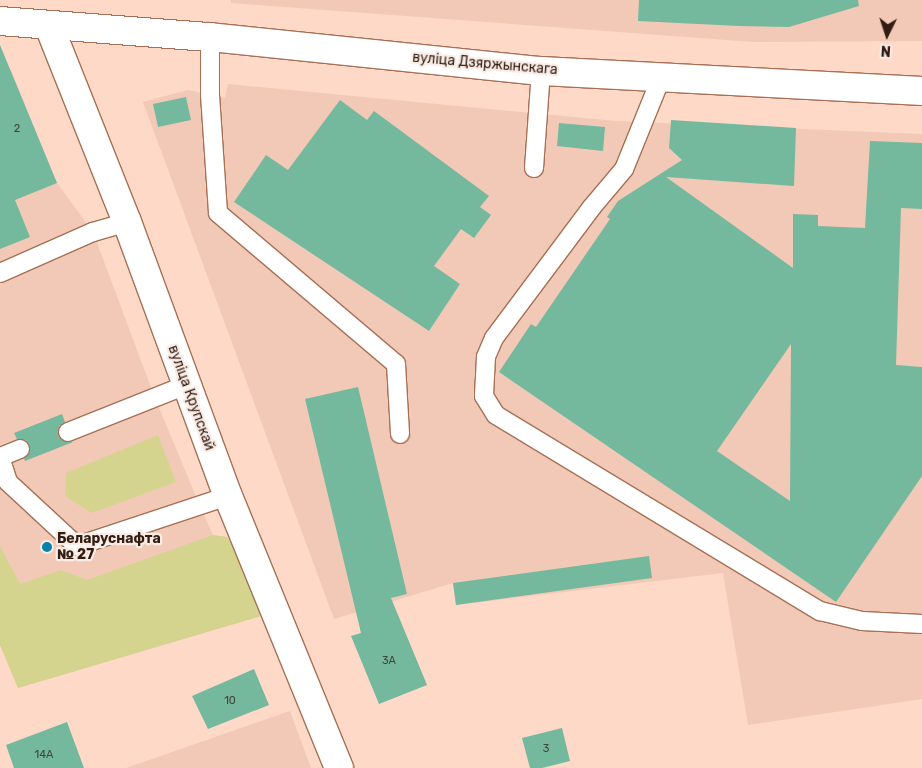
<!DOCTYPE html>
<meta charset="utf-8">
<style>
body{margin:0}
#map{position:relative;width:922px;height:768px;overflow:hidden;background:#fed9c7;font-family:Rubik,sans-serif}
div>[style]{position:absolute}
.built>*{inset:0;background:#f2c9b6}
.green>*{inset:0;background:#d4d48f}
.building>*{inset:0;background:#74b89e}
.roads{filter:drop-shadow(1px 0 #a67055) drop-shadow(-1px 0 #a67055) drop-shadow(0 1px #a67055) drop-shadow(0 -1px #a67055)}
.service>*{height:18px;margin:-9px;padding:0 9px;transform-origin:9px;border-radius:9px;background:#fff}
.minor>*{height:28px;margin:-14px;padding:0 14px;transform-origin:14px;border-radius:14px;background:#fff}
.dots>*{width:14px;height:14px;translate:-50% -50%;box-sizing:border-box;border:2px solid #f9ece6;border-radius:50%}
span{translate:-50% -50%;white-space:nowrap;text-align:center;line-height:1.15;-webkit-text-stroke:4.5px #f9ece6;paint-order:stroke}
.number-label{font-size:11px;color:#434435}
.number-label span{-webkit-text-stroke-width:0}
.street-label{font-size:14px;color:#331d12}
.poi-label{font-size:14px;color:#331d12;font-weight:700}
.left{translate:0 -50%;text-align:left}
.north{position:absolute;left:862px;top:10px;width:50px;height:50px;-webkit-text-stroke:4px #f9ece6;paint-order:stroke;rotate:184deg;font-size:14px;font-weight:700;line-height:20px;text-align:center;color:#331d12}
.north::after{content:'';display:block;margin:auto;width:18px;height:22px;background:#331d12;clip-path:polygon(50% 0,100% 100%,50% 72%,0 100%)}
</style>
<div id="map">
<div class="built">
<i style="clip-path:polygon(231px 0,922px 0,922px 41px,753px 42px,231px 3px)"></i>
<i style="clip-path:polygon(11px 70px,57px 183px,93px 232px,155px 398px,200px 506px,213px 535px,227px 537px,261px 616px,18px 688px,0 645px,0 75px)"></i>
<i style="clip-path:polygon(228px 84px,616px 121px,922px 134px,922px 699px,748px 725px,723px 573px,456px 605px,453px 583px,334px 619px,143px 102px,188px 90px,225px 98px)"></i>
<i style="clip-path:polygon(290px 711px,311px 768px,126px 768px)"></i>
</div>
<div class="green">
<i style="clip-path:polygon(158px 435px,176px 482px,92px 513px,65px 496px,66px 473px)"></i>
<i style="clip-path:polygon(213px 535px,227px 537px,238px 550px,261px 616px,18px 688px,0 645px,0 546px,20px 584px,61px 570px,87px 580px)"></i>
</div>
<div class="building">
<i style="clip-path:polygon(639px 0,858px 0,859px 6px,789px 27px,739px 26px,638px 21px)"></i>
<i style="clip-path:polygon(0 45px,57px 183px,15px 200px,30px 237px,0 249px)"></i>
<i style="clip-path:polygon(186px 97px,191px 120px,158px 127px,153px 104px)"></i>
<i style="clip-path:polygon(340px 100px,367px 120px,374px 111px,489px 196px,480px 207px,491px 215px,474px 238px,461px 229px,434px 266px,460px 284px,429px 331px,234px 202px,266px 155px,288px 170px)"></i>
<i style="clip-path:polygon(evenodd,671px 120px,796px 128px,794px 186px,666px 177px,793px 268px,793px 214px,818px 215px,818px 226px,865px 228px,870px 141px,922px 143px,922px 209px,901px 208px,896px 365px,922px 367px,922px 476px,836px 602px,499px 372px,531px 324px,536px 327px,610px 219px,607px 217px,618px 201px,682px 160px,669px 148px,671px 120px,791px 344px,790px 501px,717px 451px,791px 344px)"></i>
<i style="clip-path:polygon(559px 123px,605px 127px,603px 151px,557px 146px)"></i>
<i style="clip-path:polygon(358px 387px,407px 594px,391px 598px,427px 685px,379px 704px,351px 636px,361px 633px,305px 399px)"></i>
<i style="clip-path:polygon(62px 414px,65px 422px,59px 426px,58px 436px,66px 442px,73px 442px,25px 461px,24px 459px,30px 451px,30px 446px,26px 440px,17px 439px,14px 433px)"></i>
<i style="clip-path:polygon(649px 556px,652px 578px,456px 605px,453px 583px)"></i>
<i style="clip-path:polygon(254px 669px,269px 705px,208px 729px,192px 696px)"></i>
<i style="clip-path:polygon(67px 722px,84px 768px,14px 768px,6px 745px)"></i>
<i style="clip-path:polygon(562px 728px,570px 761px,542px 768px,530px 768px,522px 738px)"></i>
</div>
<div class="roads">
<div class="service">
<i style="left:210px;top:37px;width:58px;rotate:90deg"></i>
<i style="left:210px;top:95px;width:118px;rotate:86.1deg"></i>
<i style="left:218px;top:213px;width:233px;rotate:40.3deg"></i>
<i style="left:396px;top:364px;width:70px;rotate:86.7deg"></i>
<i style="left:661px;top:78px;width:98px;rotate:112.1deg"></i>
<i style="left:624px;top:169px;width:50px;rotate:130.1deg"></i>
<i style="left:592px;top:207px;width:164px;rotate:126.8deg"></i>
<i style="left:494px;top:338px;width:21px;rotate:113deg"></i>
<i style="left:486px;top:357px;width:39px;rotate:93deg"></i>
<i style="left:484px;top:396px;width:22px;rotate:58deg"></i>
<i style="left:496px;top:415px;width:379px;rotate:31.2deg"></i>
<i style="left:820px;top:611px;width:43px;rotate:13.4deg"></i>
<i style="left:862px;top:621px;width:60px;rotate:2.9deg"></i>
<i style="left:534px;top:168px;width:97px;rotate:-85.9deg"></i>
<i style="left:0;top:273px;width:102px;rotate:-23.8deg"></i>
<i style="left:93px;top:232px;width:35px;rotate:-16deg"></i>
<i style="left:68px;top:432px;width:127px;rotate:-21.7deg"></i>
<i style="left:20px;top:449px;width:22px;rotate:158deg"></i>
<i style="left:0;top:457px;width:26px;rotate:72deg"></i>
<i style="left:8px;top:482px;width:94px;rotate:42.8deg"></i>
<i style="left:77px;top:546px;width:159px;rotate:-18.3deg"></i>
</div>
<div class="minor">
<i style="left:0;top:21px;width:211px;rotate:4.4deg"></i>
<i style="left:210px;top:37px;width:333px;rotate:5.9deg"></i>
<i style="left:541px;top:71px;width:382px;rotate:3deg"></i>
<i style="left:49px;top:26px;width:211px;rotate:68.3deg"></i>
<i style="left:127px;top:222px;width:292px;rotate:69.8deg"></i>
<i style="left:228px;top:496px;width:294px;rotate:67.8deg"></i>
</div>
</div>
<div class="dots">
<i style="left:47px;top:547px;background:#0781a7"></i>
</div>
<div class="number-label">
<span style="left:17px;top:129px">2</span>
<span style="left:389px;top:661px">3А</span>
<span style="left:230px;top:701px">10</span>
<span style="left:546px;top:749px">3</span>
<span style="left:44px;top:755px">14А</span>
</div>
<div class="street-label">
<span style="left:485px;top:64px;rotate:5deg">вуліца Дзяржынскага</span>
<span style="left:191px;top:398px;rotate:70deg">вуліца Крупскай</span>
</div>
<div class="poi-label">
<span class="left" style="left:57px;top:547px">Беларуснафта<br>№ 27</span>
</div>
<div class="north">N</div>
</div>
